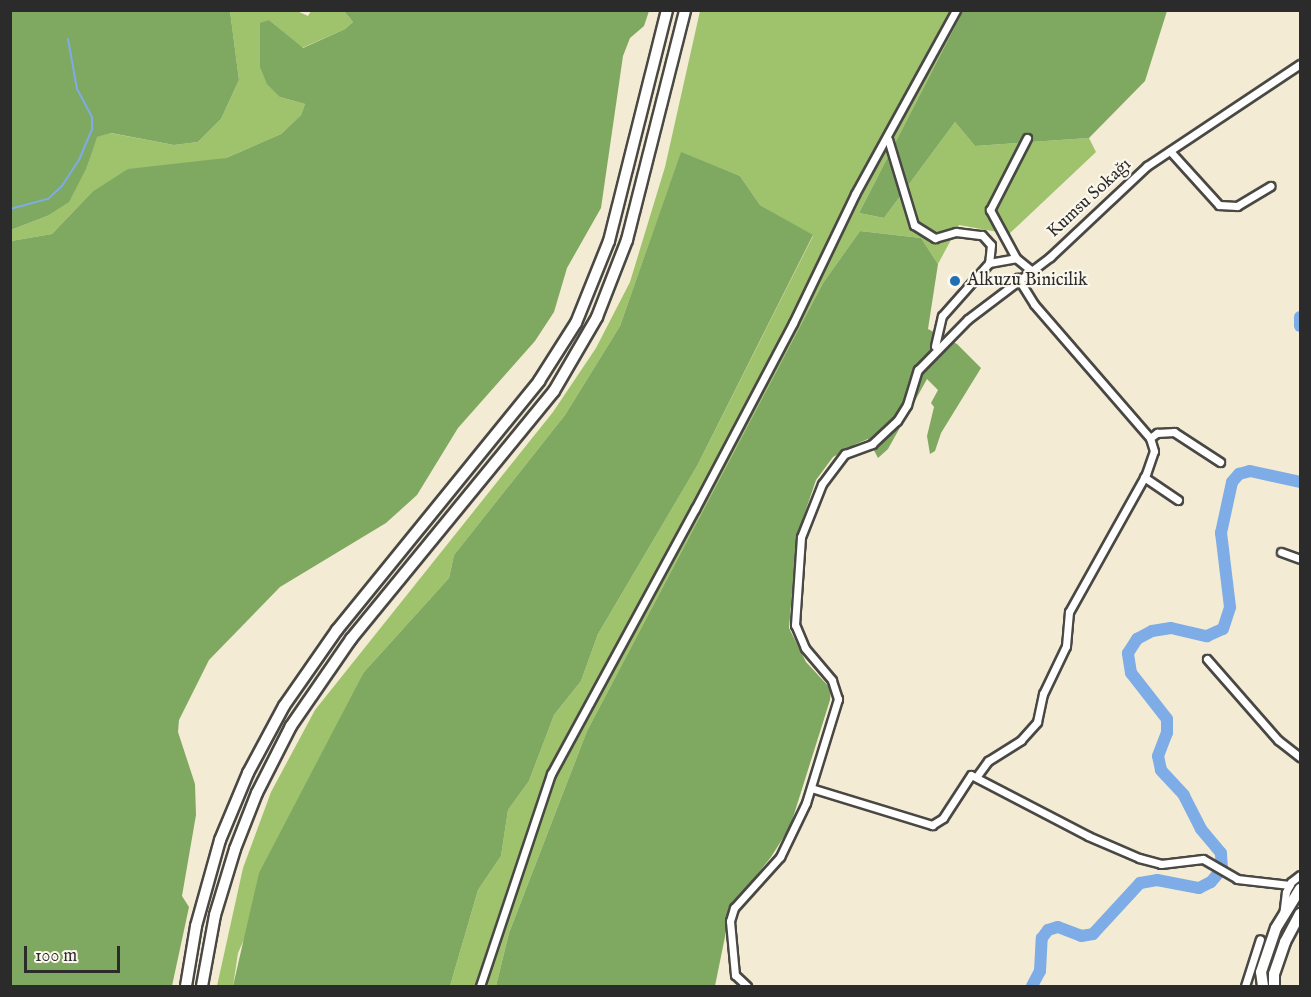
<!DOCTYPE html>
<meta charset="utf-8">
<style>
body{margin:0}
#map{position:relative;width:1311px;height:997px;overflow:hidden;background:#f4ebd4;font-family:"IM FELL English",serif}
div>[style]{position:absolute}
.green>*{inset:0;background:#9fc26c}
.forest>*{inset:0;background:#7fa860}
.stream>*{height:2px;margin:-1px;padding:0 1px;transform-origin:1px;border-radius:1px;background:#7dace7}
.river>*{height:12px;margin:-6px;padding:0 6px;transform-origin:6px;border-radius:6px;background:#7dace7}
.roads{filter:drop-shadow(2px 0 #494844) drop-shadow(-2px 0 #494844) drop-shadow(0 2px #494844) drop-shadow(0 -2px #494844)}
.minor>*{height:7px;margin:-3.5px;padding:0 3.5px;transform-origin:3.5px;border-radius:3.5px;background:#fff}
.primary>*{height:10px;margin:-5px;padding:0 5px;transform-origin:5px;border-radius:5px;background:#fff}
.trunk>*{height:10px;margin:-5px;padding:0 5px;transform-origin:5px;border-radius:5px;background:#fff}
.dots>*{width:16px;height:16px;translate:-50% -50%;box-sizing:border-box;border:3px solid #fbf7ec;border-radius:50%}
span{translate:-50% -50%;white-space:nowrap;text-align:center;line-height:1.15;-webkit-text-stroke:4.5px #fbf7ec;paint-order:stroke}
.street-label{font-size:18px;color:#2b2b2b}
.poi-label{font-size:18px;color:#2b2b2b}
.left{translate:0 -50%;text-align:left}
.frame{position:absolute;inset:0;border:12px solid #2b2b2b;pointer-events:none}
.scale{position:absolute;left:24px;top:946px;width:96px;height:27px;box-sizing:border-box;border:3px solid #2b2b2b;border-top:0;padding-left:8px;font-size:18px;line-height:21px;white-space:nowrap;color:#2b2b2b;-webkit-text-stroke:4px #fbf7ec;paint-order:stroke}
</style>
<div id="map">
<div class="green">
<i style="clip-path:polygon(230px 11px,297px 11px,308px 16px,311px 11px,344px 11px,353px 22px,345px 29px,302px 48px,269px 20px,280px 97px,305px 104px,301px 115px,281px 134px,226px 158px,92px 192px,52px 234px,11px 241px,11px 230px,47px 216px,87px 167px,96px 137px,110px 133px,174px 145px,198px 142px,221px 119px,239px 80px)"></i>
<i style="clip-path:polygon(700px 11px,963px 11px,859px 213px,884px 218px,955px 122px,975px 146px,1089px 138px,1096px 152px,1009px 234px,959px 225px,938px 264px,921px 238px,860px 231px,823px 283px,587px 731px,509px 933px,496px 986px,450px 986px,478px 890px,501px 856px,508px 810px,529px 781px,554px 715px,581px 681px,598px 634px,697px 466px,813px 236px,760px 205px,740px 176px,681px 153px,620px 326px,565px 415px,454px 555px,449px 578px,364px 672px,238px 953px,233px 986px,217px 986px,243px 868px,271px 792px,315px 710px,553px 412px,596px 348px,630px 282px,665px 167px)"></i>
</div>
<div class="forest">
<i style="clip-path:polygon(11px 10px,230px 11px,239px 80px,221px 119px,198px 142px,174px 145px,111px 133px,97px 137px,87px 167px,69px 202px,47px 216px,11px 230px)"></i>
<i style="clip-path:polygon(344px 11px,649px 11px,644px 26px,630px 38px,623px 56px,601px 208px,567px 268px,554px 312px,535px 341px,458px 428px,417px 495px,386px 523px,280px 587px,209px 660px,179px 720px,178px 732px,195px 784px,196px 815px,182px 896px,189px 907px,172px 986px,11px 986px,11px 241px,52px 234px,92px 192px,128px 169px,226px 158px,281px 134px,301px 115px,305px 104px,280px 97px,267px 84px,260px 67px,260px 23px,269px 20px,303px 48px,345px 29px,353px 22px)"></i>
<i style="clip-path:polygon(963px 11px,1167px 11px,1145px 81px,1089px 138px,975px 146px,955px 122px,884px 218px,859px 213px)"></i>
<i style="clip-path:polygon(681px 152px,740px 176px,760px 205px,813px 235px,697px 466px,598px 634px,581px 681px,554px 715px,529px 781px,508px 810px,501px 856px,478px 890px,450px 986px,233px 986px,259px 873px,364px 672px,449px 578px,454px 555px,565px 415px,620px 326px)"></i>
<i style="clip-path:polygon(860px 231px,921px 238px,938px 264px,928px 329px,957px 344px,981px 368px,941px 433px,935px 451px,930px 454px,927px 436px,934px 407px,931px 403px,938px 390px,927px 379px,888px 449px,878px 458px,868px 439px,856px 444px,833px 457px,816px 480px,797px 536px,789px 628px,806px 662px,831px 689px,830px 700px,790px 827px,771px 857px,731px 907px,715px 986px,496px 986px,509px 933px,587px 731px,823px 283px)"></i>
</div>
<div class="stream">
<i style="left:10px;top:209px;width:39px;rotate:-15deg"></i>
<i style="left:48px;top:199px;width:19px;rotate:-43deg"></i>
<i style="left:62px;top:186px;width:31px;rotate:-57deg"></i>
<i style="left:79px;top:160px;width:33px;rotate:-67deg"></i>
<i style="left:92px;top:130px;width:13px;rotate:-90deg"></i>
<i style="left:92px;top:117px;width:32px;rotate:-118deg"></i>
<i style="left:77px;top:89px;width:51px;rotate:-100.2deg"></i>
</div>
<div class="river">
<i style="left:1300px;top:317px;width:9px;rotate:90deg"></i>
<i style="left:1032px;top:986px;width:17px;rotate:-62deg"></i>
<i style="left:1040px;top:971px;width:33px;rotate:-87deg"></i>
<i style="left:1042px;top:938px;width:10px;rotate:-53deg"></i>
<i style="left:1048px;top:930px;width:10px;rotate:-17deg"></i>
<i style="left:1058px;top:927px;width:25px;rotate:21deg"></i>
<i style="left:1081px;top:936px;width:12px;rotate:-9deg"></i>
<i style="left:1093px;top:934px;width:69px;rotate:-47.3deg"></i>
<i style="left:1140px;top:883px;width:17px;rotate:-10deg"></i>
<i style="left:1157px;top:880px;width:43px;rotate:10.8deg"></i>
<i style="left:1199px;top:888px;width:13px;rotate:-27deg"></i>
<i style="left:1211px;top:882px;width:17px;rotate:-50deg"></i>
<i style="left:1222px;top:869px;width:16px;rotate:-94deg"></i>
<i style="left:1221px;top:853px;width:31px;rotate:-130deg"></i>
<i style="left:1201px;top:829px;width:38px;rotate:-117deg"></i>
<i style="left:1184px;top:795px;width:34px;rotate:-133deg"></i>
<i style="left:1161px;top:770px;width:14px;rotate:-102deg"></i>
<i style="left:1158px;top:756px;width:25px;rotate:-69deg"></i>
<i style="left:1167px;top:733px;width:14px;rotate:-90deg"></i>
<i style="left:1167px;top:719px;width:58px;rotate:-128deg"></i>
<i style="left:1131px;top:673px;width:20px;rotate:-99deg"></i>
<i style="left:1128px;top:653px;width:17px;rotate:-57deg"></i>
<i style="left:1137px;top:639px;width:17px;rotate:-28deg"></i>
<i style="left:1152px;top:631px;width:19px;rotate:-9deg"></i>
<i style="left:1171px;top:628px;width:37px;rotate:13deg"></i>
<i style="left:1207px;top:636px;width:17px;rotate:-24deg"></i>
<i style="left:1223px;top:629px;width:23px;rotate:-72deg"></i>
<i style="left:1230px;top:607px;width:75px;rotate:-96.9deg"></i>
<i style="left:1221px;top:533px;width:52px;rotate:-77.8deg"></i>
<i style="left:1232px;top:482px;width:11px;rotate:-49deg"></i>
<i style="left:1239px;top:474px;width:11px;rotate:-15deg"></i>
<i style="left:1250px;top:471px;width:51px;rotate:12.4deg"></i>
</div>
<div class="roads">
<div class="minor">
<i style="left:888px;top:139px;width:90px;rotate:73.2deg"></i>
<i style="left:914px;top:225px;width:25px;rotate:32deg"></i>
<i style="left:935px;top:238px;width:22px;rotate:-16deg"></i>
<i style="left:956px;top:232px;width:26px;rotate:7deg"></i>
<i style="left:982px;top:235px;width:13px;rotate:48deg"></i>
<i style="left:991px;top:245px;width:18px;rotate:96deg"></i>
<i style="left:1170px;top:151px;width:73px;rotate:47.8deg"></i>
<i style="left:1219px;top:205px;width:18px;rotate:3deg"></i>
<i style="left:1237px;top:206px;width:39px;rotate:-31deg"></i>
<i style="left:1016px;top:258px;width:55px;rotate:-118.4deg"></i>
<i style="left:990px;top:210px;width:81px;rotate:-62.8deg"></i>
<i style="left:935px;top:346px;width:31px;rotate:-77deg"></i>
<i style="left:942px;top:316px;width:71px;rotate:-48.4deg"></i>
<i style="left:989px;top:263px;width:27px;rotate:-10deg"></i>
<i style="left:1016px;top:258px;width:19px;rotate:39deg"></i>
<i style="left:1150px;top:438px;width:9px;rotate:-36deg"></i>
<i style="left:1157px;top:433px;width:17px;rotate:-3deg"></i>
<i style="left:1174px;top:432px;width:55px;rotate:33.1deg"></i>
<i style="left:1144px;top:477px;width:41px;rotate:34.1deg"></i>
<i style="left:1281px;top:552px;width:20px;rotate:20deg"></i>
<i style="left:1207px;top:659px;width:108px;rotate:48.8deg"></i>
<i style="left:1278px;top:740px;width:28px;rotate:38deg"></i>
<i style="left:977px;top:776px;width:19px;rotate:-54deg"></i>
<i style="left:988px;top:761px;width:39px;rotate:-32deg"></i>
<i style="left:1021px;top:740px;width:24px;rotate:-48deg"></i>
<i style="left:1037px;top:722px;width:29px;rotate:-78deg"></i>
<i style="left:1043px;top:694px;width:53px;rotate:-64.4deg"></i>
<i style="left:1066px;top:646px;width:34px;rotate:-85deg"></i>
<i style="left:1069px;top:612px;width:158px;rotate:-60.8deg"></i>
<i style="left:1146px;top:474px;width:24px;rotate:-71deg"></i>
<i style="left:1154px;top:451px;width:14px;rotate:-107deg"></i>
<i style="left:1150px;top:438px;width:177px;rotate:-130.9deg"></i>
<i style="left:1034px;top:304px;width:31px;rotate:-122deg"></i>
<i style="left:811px;top:788px;width:127px;rotate:17deg"></i>
<i style="left:932px;top:825px;width:13px;rotate:-32deg"></i>
<i style="left:943px;top:818px;width:51px;rotate:-56.9deg"></i>
<i style="left:971px;top:775px;width:132px;rotate:27.5deg"></i>
<i style="left:1088px;top:836px;width:56px;rotate:23.3deg"></i>
<i style="left:1139px;top:858px;width:23px;rotate:15deg"></i>
<i style="left:1161px;top:864px;width:42px;rotate:-6.8deg"></i>
<i style="left:1203px;top:859px;width:39px;rotate:30deg"></i>
<i style="left:1237px;top:879px;width:53px;rotate:6.5deg"></i>
<i style="left:1283px;top:916px;width:24px;rotate:-83deg"></i>
<i style="left:1286px;top:892px;width:11px;rotate:-63deg"></i>
<i style="left:1291px;top:882px;width:11px;rotate:-38deg"></i>
<i style="left:480px;top:986px;width:224px;rotate:-71.5deg"></i>
<i style="left:551px;top:774px;width:302px;rotate:-61.5deg"></i>
<i style="left:695px;top:509px;width:210px;rotate:-62.2deg"></i>
<i style="left:793px;top:323px;width:143px;rotate:-64.3deg"></i>
<i style="left:855px;top:194px;width:210px;rotate:-61.2deg"></i>
<i style="left:747px;top:986px;width:16px;rotate:-137deg"></i>
<i style="left:735px;top:975px;width:54px;rotate:-95.3deg"></i>
<i style="left:730px;top:921px;width:14px;rotate:-73deg"></i>
<i style="left:734px;top:908px;width:69px;rotate:-48deg"></i>
<i style="left:780px;top:857px;width:60px;rotate:-64.3deg"></i>
<i style="left:806px;top:803px;width:109px;rotate:-72.9deg"></i>
<i style="left:838px;top:699px;width:20px;rotate:-108deg"></i>
<i style="left:832px;top:680px;width:42px;rotate:-130.2deg"></i>
<i style="left:805px;top:648px;width:25px;rotate:-113deg"></i>
<i style="left:795px;top:625px;width:88px;rotate:-86.1deg"></i>
<i style="left:801px;top:537px;width:57px;rotate:-68.4deg"></i>
<i style="left:822px;top:484px;width:38px;rotate:-53deg"></i>
<i style="left:845px;top:454px;width:29px;rotate:-20deg"></i>
<i style="left:872px;top:444px;width:34px;rotate:-43deg"></i>
<i style="left:897px;top:421px;width:19px;rotate:-58deg"></i>
<i style="left:907px;top:405px;width:37px;rotate:-73deg"></i>
<i style="left:918px;top:370px;width:71px;rotate:-45.6deg"></i>
<i style="left:968px;top:319px;width:103px;rotate:-37.1deg"></i>
<i style="left:1050px;top:257px;width:133px;rotate:-43.2deg"></i>
<i style="left:1147px;top:166px;width:184px;rotate:-33.7deg"></i>
<i style="left:1245px;top:986px;width:49px;rotate:-72.3deg"></i>
</div>
<div class="primary">
<i style="left:1263px;top:986px;width:14px;rotate:-98deg"></i>
<i style="left:1261px;top:972px;width:46px;rotate:-71.2deg"></i>
<i style="left:1276px;top:928px;width:46px;rotate:-58.4deg"></i>
<i style="left:1274px;top:986px;width:12px;rotate:-90deg"></i>
<i style="left:1274px;top:974px;width:34px;rotate:-71deg"></i>
<i style="left:1285px;top:942px;width:32px;rotate:-62deg"></i>
</div>
<div class="trunk">
<i style="left:186px;top:986px;width:61px;rotate:-80.5deg"></i>
<i style="left:196px;top:926px;width:89px;rotate:-74.4deg"></i>
<i style="left:220px;top:840px;width:73px;rotate:-67.3deg"></i>
<i style="left:248px;top:773px;width:76px;rotate:-61.8deg"></i>
<i style="left:284px;top:706px;width:93px;rotate:-55.1deg"></i>
<i style="left:337px;top:630px;width:321px;rotate:-50.9deg"></i>
<i style="left:539px;top:381px;width:69px;rotate:-57.5deg"></i>
<i style="left:576px;top:323px;width:88px;rotate:-68.1deg"></i>
<i style="left:609px;top:241px;width:238px;rotate:-75.9deg"></i>
<i style="left:202px;top:986px;width:72px;rotate:-79.6deg"></i>
<i style="left:215px;top:915px;width:69px;rotate:-73.1deg"></i>
<i style="left:235px;top:849px;width:60px;rotate:-68.6deg"></i>
<i style="left:257px;top:793px;width:75px;rotate:-63.1deg"></i>
<i style="left:291px;top:726px;width:106px;rotate:-55.4deg"></i>
<i style="left:351px;top:639px;width:320px;rotate:-50.7deg"></i>
<i style="left:554px;top:391px;width:86px;rotate:-59.8deg"></i>
<i style="left:597px;top:317px;width:83px;rotate:-68.7deg"></i>
<i style="left:627px;top:240px;width:237px;rotate:-75.8deg"></i>
</div>
</div>
<div class="dots">
<i style="left:955px;top:281px;background:#1f6fb2"></i>
</div>
<div class="street-label">
<span style="left:1090px;top:199px;rotate:-43deg">Kumsu Sokağı</span>
</div>
<div class="poi-label">
<span class="left" style="left:967px;top:281px">Alkuzu Binicilik</span>
</div>
<div class="frame"></div>
<div class="scale">100 m</div>
</div>
